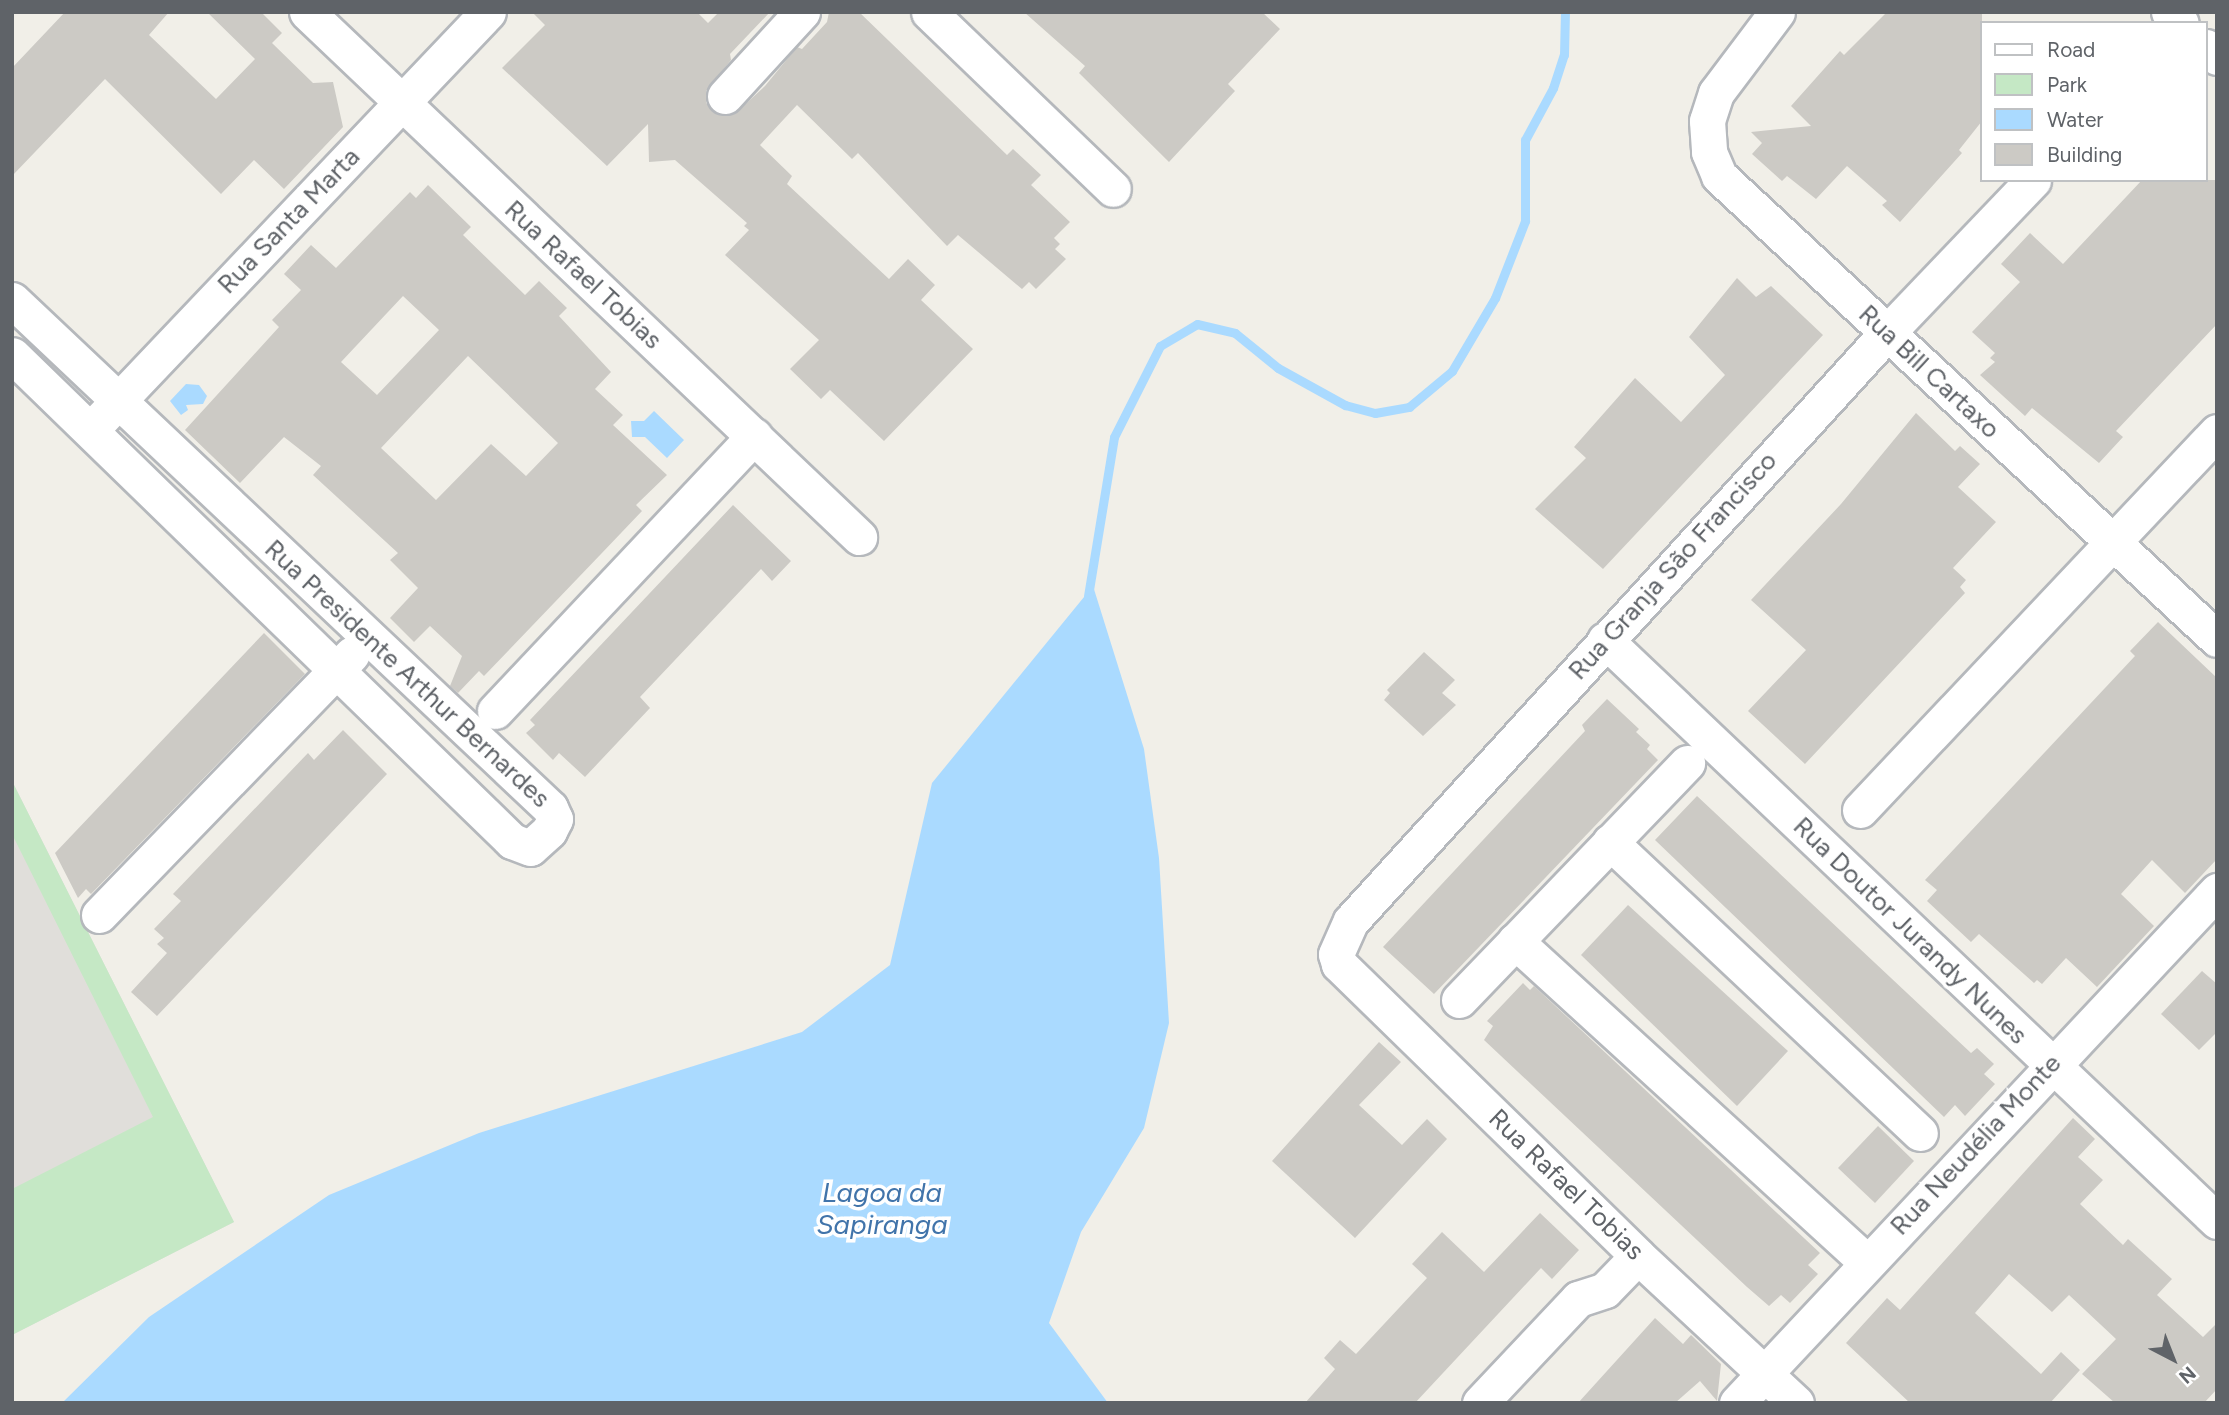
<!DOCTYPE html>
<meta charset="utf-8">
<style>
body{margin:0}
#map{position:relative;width:2229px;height:1415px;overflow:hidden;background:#f1efe8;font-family:Figtree,sans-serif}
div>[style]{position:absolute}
.industrial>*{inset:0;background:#e0deda}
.green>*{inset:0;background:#c5e8c5}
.water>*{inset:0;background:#aadaff}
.stream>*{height:9px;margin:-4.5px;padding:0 4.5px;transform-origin:4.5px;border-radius:4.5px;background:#aadaff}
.building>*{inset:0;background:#cccac5}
.roads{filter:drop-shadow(2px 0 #b5b8bc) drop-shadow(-2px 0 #b5b8bc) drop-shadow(0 2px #b5b8bc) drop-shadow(0 -2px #b5b8bc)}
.minor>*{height:35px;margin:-17.5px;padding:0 17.5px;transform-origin:17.5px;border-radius:17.5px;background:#fff}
span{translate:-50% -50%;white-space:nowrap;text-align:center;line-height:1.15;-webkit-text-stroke:7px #fff;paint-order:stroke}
.street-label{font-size:26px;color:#5f6368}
.water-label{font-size:28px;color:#4174aa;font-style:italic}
.frame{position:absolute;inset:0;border:14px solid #5f6368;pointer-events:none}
.legend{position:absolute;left:1980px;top:21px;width:228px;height:161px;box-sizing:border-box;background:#fff;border:2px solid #bfc1c3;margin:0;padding:9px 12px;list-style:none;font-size:21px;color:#5f6368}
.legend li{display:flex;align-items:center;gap:14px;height:35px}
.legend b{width:35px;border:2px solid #bfc1c3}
.north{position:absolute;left:2138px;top:1324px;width:70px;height:70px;-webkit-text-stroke:5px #fff;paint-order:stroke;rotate:138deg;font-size:19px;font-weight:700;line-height:28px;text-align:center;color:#5f6368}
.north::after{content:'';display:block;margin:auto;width:24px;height:32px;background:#5f6368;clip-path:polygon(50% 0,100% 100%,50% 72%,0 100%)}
</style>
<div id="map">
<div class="industrial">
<i style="clip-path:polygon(12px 781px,234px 1222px,12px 1335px)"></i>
</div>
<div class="green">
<i style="clip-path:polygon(12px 781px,234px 1222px,12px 1335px,12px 1189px,153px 1117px,12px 834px)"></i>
</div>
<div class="water">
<i style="clip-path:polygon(186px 384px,199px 385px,207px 396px,203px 404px,186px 405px,188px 410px,181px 415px,170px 401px)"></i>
<i style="clip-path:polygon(654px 411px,684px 440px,667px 458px,645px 437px,632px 437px,631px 421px,644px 421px)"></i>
<i style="clip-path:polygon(1093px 586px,1144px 749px,1159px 858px,1169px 1023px,1144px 1128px,1081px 1232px,1049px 1323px,1108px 1403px,62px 1403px,149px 1317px,329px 1195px,479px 1133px,802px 1032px,890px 965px,932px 783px)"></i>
</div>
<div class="stream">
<i style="left:1088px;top:596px;width:161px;rotate:-80.7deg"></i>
<i style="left:1114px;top:437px;width:102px;rotate:-63.2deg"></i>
<i style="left:1160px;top:346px;width:43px;rotate:-30.7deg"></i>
<i style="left:1197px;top:324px;width:39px;rotate:13deg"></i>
<i style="left:1235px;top:333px;width:55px;rotate:39.1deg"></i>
<i style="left:1278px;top:368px;width:77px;rotate:28.9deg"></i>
<i style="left:1345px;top:405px;width:31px;rotate:15deg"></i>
<i style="left:1375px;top:413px;width:35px;rotate:-10deg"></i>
<i style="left:1409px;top:407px;width:56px;rotate:-39.9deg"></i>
<i style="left:1452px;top:371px;width:85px;rotate:-59.5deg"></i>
<i style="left:1495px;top:298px;width:83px;rotate:-68.7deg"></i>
<i style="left:1525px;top:221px;width:81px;rotate:-90deg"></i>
<i style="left:1525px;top:140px;width:59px;rotate:-61.7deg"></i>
<i style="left:1553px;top:88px;width:35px;rotate:-72deg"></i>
<i style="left:1564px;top:55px;width:43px;rotate:-88.7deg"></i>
</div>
<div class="building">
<i style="clip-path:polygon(65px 12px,169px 12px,149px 35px,216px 99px,255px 59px,207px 12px,261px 12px,282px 33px,272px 43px,313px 83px,333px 82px,343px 127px,284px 189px,254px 160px,221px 194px,105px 79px,12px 176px,12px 68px)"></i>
<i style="clip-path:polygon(532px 12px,697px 12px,708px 23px,719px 12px,770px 12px,730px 54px,731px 60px,706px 91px,706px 103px,721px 116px,739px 110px,765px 86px,797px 47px,802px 49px,827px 22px,829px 12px,859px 12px,1007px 155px,1013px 149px,1041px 175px,1031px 185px,1070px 222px,1054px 238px,1060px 244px,1055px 249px,1066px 259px,1036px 289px,1029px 282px,1022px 289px,958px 235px,947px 246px,858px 153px,852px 159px,797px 105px,760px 145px,792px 176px,787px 184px,889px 279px,908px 259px,935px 285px,921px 300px,973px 349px,884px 441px,830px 390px,821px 399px,790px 369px,819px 340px,725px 255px,749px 230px,744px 226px,747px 223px,675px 160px,649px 162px,648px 124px,607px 166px,502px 68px,545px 25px)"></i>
<i style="clip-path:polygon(1024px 12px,1262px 12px,1280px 29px,1228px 84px,1235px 91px,1169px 162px,1079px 73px,1085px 66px)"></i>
<i style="clip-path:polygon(1887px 12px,1982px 12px,1982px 121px,1959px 150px,1962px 153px,1900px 222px,1882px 205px,1887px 201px,1847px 166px,1816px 199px,1787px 176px,1782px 181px,1752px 154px,1762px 143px,1751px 132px,1811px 126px,1791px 106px,1840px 51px,1844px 55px)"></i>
<i style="clip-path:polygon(2142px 180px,2217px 180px,2217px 324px,2116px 431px,2123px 437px,2099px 463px,2032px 408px,2025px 416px,1980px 375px,1995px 362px,1990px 358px,1995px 353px,1972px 332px,2020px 282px,2001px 264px,2030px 233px,2063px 264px)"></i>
<i style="clip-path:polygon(evenodd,428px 185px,471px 227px,463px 235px,525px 295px,539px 281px,567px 308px,559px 316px,611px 372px,595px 389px,623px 415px,613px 425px,667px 475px,636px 505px,642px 511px,601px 554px,484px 676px,479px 671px,458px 693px,450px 686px,462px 656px,430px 626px,414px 642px,390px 618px,418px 588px,390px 560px,398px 553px,313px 475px,321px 466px,284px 437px,240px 483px,185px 430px,279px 327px,272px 320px,301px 290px,284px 274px,311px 245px,336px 268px,410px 192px,416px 198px,428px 185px,403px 296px,439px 330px,377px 395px,341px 362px,403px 296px,428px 185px,468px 356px,558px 443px,526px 476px,491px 444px,436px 500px,381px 448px,468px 356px)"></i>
<i style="clip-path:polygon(1737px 278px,1756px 297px,1771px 286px,1823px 335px,1603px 569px,1535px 509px,1586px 458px,1574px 447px,1635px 378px,1681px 422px,1725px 375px,1689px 337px)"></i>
<i style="clip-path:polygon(1916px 413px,1955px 451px,1960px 446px,1980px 464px,1958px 487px,1996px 522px,1953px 568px,1966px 580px,1960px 587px,1965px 593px,1805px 764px,1748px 711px,1806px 650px,1751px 600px,1841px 504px)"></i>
<i style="clip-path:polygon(733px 505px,791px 561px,772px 581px,761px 569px,640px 697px,650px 708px,585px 777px,559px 753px,553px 760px,526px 733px,535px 725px,530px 720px)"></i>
<i style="clip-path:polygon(2158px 622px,2217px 678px,2217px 859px,2185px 893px,2152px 860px,2121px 894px,2154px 926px,2097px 987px,2066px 958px,2042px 984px,2037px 980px,2034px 983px,1979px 934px,1971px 942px,1927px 901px,1937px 890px,1925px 880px,2135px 656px,2130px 651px)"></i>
<i style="clip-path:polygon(264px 633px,305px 674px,91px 894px,86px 889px,78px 898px,55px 853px)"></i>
<i style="clip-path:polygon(1424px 652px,1455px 680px,1442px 693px,1456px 705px,1423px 736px,1384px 700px,1390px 693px,1387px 690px)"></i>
<i style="clip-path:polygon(1607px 699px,1639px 729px,1636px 732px,1650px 745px,1647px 749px,1658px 760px,1434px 994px,1383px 947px,1585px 731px,1582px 725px)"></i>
<i style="clip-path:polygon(343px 730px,387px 774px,157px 1016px,131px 992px,167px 953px,157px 944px,164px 938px,154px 929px,181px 901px,173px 894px,308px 753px,314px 760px)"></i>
<i style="clip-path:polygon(1697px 796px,1971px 1053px,1977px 1048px,1994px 1064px,1984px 1074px,1995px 1084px,1965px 1116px,1955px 1105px,1944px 1117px,1655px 840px)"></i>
<i style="clip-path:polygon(1628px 905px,1788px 1051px,1737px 1106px,1581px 955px)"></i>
<i style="clip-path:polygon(2202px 971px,2217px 984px,2217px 1032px,2199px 1050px,2161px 1014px)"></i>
<i style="clip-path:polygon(1523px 983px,1530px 990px,1534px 986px,1820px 1253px,1808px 1265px,1818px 1274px,1790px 1303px,1781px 1295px,1769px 1306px,1747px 1287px,1484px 1040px,1493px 1026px,1487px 1021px)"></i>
<i style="clip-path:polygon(1379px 1042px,1401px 1062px,1359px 1105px,1402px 1145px,1427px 1119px,1447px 1139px,1355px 1238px,1272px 1161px)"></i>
<i style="clip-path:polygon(2073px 1118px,2095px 1139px,2078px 1157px,2103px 1180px,2080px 1204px,2123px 1245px,2128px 1239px,2172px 1279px,2157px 1295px,2203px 1337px,2217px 1323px,2217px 1389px,2204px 1403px,2115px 1403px,2082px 1374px,2116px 1339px,2069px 1295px,2052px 1312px,2009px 1274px,1975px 1313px,2041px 1374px,2061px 1352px,2080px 1370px,2050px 1403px,1910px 1403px,1846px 1343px,1887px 1298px,1900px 1310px)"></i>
<i style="clip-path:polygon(1878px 1126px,1914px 1161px,1875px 1203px,1838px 1168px)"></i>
<i style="clip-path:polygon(1540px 1213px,1579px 1250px,1552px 1279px,1541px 1268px,1415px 1403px,1305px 1403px,1335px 1369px,1324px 1358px,1340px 1340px,1356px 1354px,1427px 1278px,1412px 1264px,1442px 1232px,1484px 1272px)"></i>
<i style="clip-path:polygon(1655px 1318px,1683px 1344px,1691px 1335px,1721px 1364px,1717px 1401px,1700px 1381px,1675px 1403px,1578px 1403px)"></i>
</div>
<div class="roads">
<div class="minor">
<i style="left:307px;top:12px;width:762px;rotate:43.56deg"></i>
<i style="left:929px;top:12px;width:255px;rotate:43.9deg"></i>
<i style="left:1777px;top:12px;width:101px;rotate:127deg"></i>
<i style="left:1716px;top:93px;width:29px;rotate:108deg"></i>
<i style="left:1707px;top:121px;width:31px;rotate:86deg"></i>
<i style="left:1709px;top:152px;width:26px;rotate:67deg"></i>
<i style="left:1719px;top:176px;width:680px;rotate:42.91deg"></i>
<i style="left:2169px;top:12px;width:16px;rotate:43deg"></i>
<i style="left:2206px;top:47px;width:15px;rotate:42deg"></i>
<i style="left:725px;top:96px;width:114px;rotate:-47.5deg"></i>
<i style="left:12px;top:300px;width:740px;rotate:43.36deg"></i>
<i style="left:550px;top:808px;width:12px;rotate:66deg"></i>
<i style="left:555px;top:819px;width:13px;rotate:117deg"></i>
<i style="left:549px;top:831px;width:25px;rotate:138deg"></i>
<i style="left:530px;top:848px;width:19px;rotate:-159deg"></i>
<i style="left:512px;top:841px;width:697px;rotate:-135.81deg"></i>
<i style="left:102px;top:418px;width:560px;rotate:-46.45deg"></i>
<i style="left:1605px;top:640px;width:844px;rotate:43.51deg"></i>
<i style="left:495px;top:711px;width:378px;rotate:-46.7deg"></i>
<i style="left:1860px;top:810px;width:520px;rotate:-46.64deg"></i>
<i style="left:1610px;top:842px;width:425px;rotate:43.2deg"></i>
<i style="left:99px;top:915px;width:363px;rotate:-45.9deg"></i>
<i style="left:1515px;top:941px;width:476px;rotate:42.4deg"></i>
<i style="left:1459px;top:1000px;width:329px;rotate:-46.1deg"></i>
<i style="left:1480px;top:1403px;width:143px;rotate:-46.7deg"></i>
<i style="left:1578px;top:1299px;width:28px;rotate:-18deg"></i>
<i style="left:1605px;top:1290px;width:47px;rotate:-45.9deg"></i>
<i style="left:1737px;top:1403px;width:702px;rotate:-46.85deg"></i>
<i style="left:1796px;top:1403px;width:216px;rotate:-137.1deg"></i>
<i style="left:1638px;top:1256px;width:418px;rotate:-135.7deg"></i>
<i style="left:1339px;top:964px;width:10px;rotate:-107deg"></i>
<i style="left:1336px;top:954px;width:36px;rotate:-66deg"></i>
<i style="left:1351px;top:921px;width:794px;rotate:-47.65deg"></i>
<i style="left:1886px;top:334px;width:213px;rotate:-46.3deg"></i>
</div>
</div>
<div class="street-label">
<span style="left:289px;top:221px;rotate:-46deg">Rua Santa Marta</span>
<span style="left:583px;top:275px;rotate:43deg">Rua Rafael Tobias</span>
<span style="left:1929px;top:372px;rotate:43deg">Rua Bill Cartaxo</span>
<span style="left:1673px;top:566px;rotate:-48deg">Rua Granja São Francisco</span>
<span style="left:407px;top:674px;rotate:43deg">Rua Presidente Arthur Bernardes</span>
<span style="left:1910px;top:931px;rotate:44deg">Rua Doutor Jurandy Nunes</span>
<span style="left:1976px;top:1145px;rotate:-47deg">Rua Neudélia Monte</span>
<span style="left:1566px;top:1185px;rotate:44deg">Rua Rafael Tobias</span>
</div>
<div class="water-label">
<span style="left:882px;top:1208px">Lagoa da<br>Sapiranga</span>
</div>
<div class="frame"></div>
<ul class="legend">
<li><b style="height:9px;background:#fff"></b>Road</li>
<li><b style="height:19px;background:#c5e8c5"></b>Park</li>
<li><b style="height:19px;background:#aadaff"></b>Water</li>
<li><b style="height:19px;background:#cccac5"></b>Building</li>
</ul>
<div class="north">N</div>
</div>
